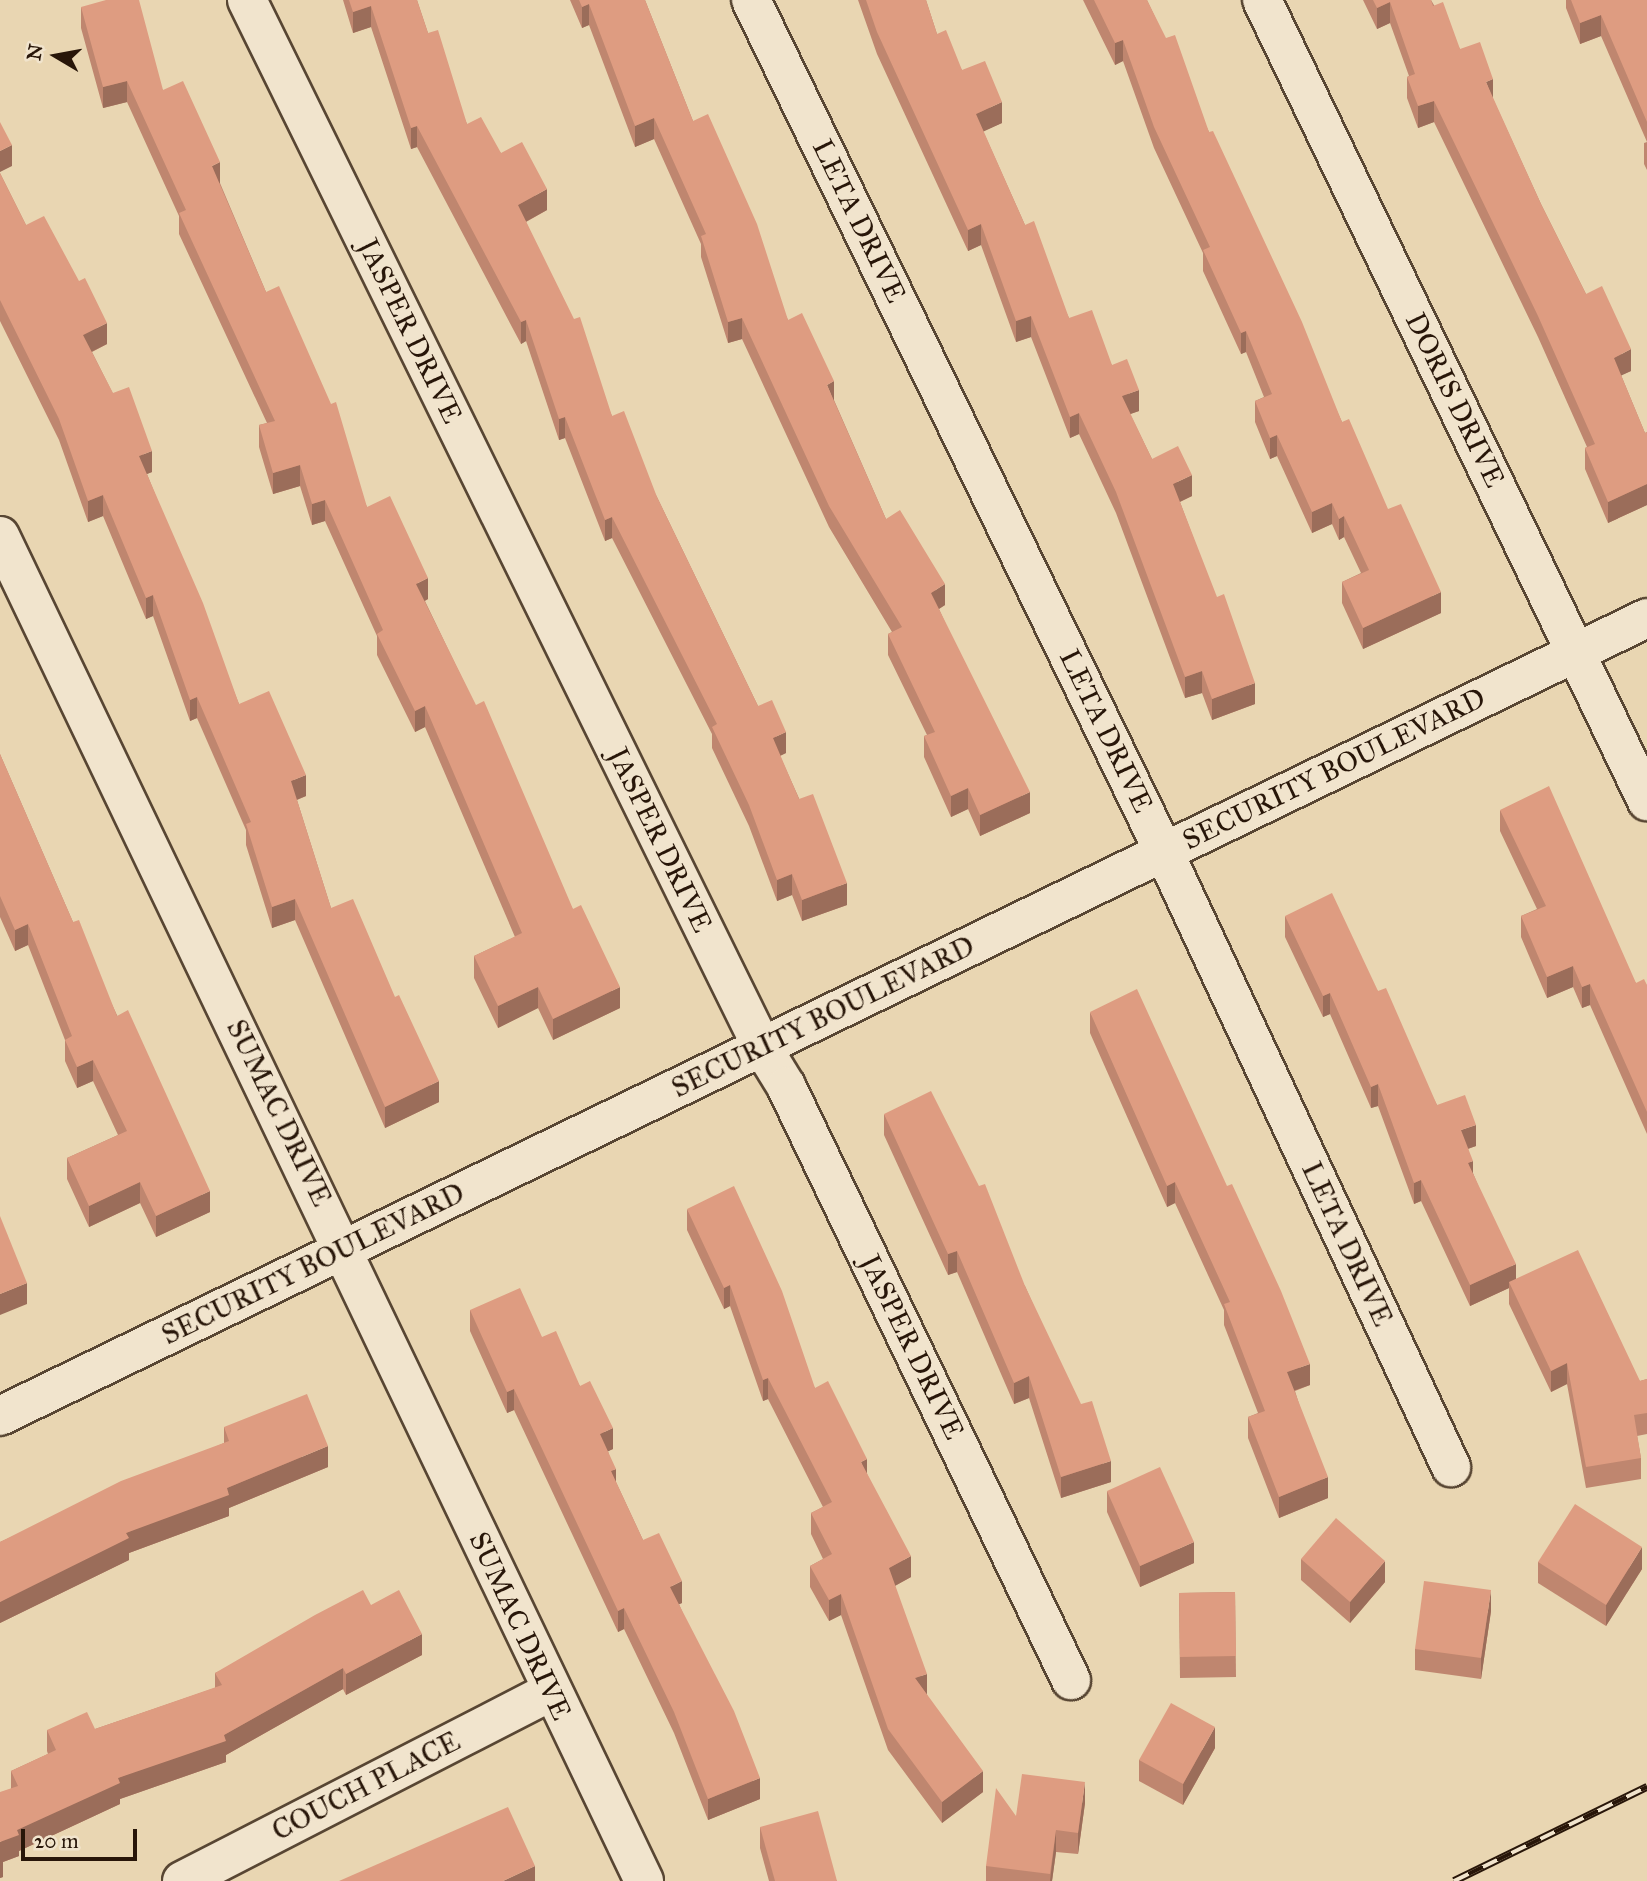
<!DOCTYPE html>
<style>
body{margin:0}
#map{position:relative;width:1647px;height:1881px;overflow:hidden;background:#e9d6b2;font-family:"IM FELL Great Primer",serif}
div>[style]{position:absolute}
.roads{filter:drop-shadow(2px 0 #584633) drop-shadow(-2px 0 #584633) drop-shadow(0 2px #584633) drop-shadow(0 -2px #584633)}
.minor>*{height:38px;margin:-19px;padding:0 19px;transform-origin:19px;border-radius:19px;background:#f1e4cd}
.rail>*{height:8px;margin-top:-4px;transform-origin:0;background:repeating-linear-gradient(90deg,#f1e4cd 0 16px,#281609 0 32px);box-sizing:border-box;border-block:2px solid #281609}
.wall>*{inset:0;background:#bf866f}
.shaded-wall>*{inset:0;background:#9b6d5a}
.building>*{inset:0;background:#de9c81}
span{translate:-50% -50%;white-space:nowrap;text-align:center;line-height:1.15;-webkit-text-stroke:5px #f1e4cd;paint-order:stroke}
.street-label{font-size:28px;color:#281609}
.north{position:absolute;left:21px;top:21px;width:70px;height:70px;-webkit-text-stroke:5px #f1e4cd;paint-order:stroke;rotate:280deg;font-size:19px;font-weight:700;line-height:28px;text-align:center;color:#281609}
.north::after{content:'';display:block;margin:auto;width:24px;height:32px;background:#281609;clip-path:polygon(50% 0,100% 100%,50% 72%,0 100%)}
.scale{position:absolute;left:21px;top:1829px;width:116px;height:32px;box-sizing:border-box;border:4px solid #281609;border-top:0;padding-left:9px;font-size:21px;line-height:24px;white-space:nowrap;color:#281609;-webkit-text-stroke:5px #f1e4cd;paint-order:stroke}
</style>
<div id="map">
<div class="roads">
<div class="minor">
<i style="left:247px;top:0;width:1167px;rotate:63.81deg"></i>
<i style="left:762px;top:1047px;width:46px;rotate:58.4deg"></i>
<i style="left:786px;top:1086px;width:659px;rotate:64.37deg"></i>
<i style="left:751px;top:0;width:947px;rotate:64.14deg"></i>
<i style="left:1164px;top:852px;width:679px;rotate:64.98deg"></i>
<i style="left:1262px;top:0;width:889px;rotate:64.33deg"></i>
<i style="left:0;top:536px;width:1491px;rotate:64.41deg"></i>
<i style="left:0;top:1416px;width:1830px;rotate:-25.85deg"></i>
<i style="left:182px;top:1881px;width:414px;rotate:-27.2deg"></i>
</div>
</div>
<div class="rail">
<i style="left:1454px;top:1881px;width:215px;rotate:-26deg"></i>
</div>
<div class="wall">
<i style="clip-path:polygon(343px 0,417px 0,428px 33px,467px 124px,501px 153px,547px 210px,526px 222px,612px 416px,657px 497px,758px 706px,786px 753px,780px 756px,847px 905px,802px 921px,792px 895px,777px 901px,749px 826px,712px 748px,712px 734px,612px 538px,605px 541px,565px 438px,559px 440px,526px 341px,521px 344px,417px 147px,411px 149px,371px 27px,353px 33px)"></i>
<i style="clip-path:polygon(570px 0,645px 0,693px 121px,788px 320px,834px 400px,886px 519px,945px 605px,939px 609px,1030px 813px,980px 836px,968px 809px,951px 817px,924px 757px,924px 736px,927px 735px,888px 655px,888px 634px,892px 632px,829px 527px,742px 339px,728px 343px,701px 257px,701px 244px,654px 139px,635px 147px,589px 25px,582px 28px)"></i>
<i style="clip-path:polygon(858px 0,926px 0,937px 34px,962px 70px,1002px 123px,983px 131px,1025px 225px,1069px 318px,1112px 365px,1139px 411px,1130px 414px,1152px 459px,1192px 496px,1180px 502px,1255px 704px,1212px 720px,1202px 693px,1185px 698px,1116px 513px,1079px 434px,1070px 438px,1031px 337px,1016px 342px,981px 245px,968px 251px,877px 54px)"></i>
<i style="clip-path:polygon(1083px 0,1147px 0,1209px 132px,1342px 422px,1441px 613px,1363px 649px,1342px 603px,1342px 582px,1361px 573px,1344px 537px,1339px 540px,1332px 524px,1312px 533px,1277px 456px,1270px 459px,1255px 422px,1255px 401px,1264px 397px,1246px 352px,1241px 354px,1203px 271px,1203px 253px,1154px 148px,1123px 61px,1115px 65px)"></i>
<i style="clip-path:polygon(1363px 0,1431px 0,1460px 49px,1493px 99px,1541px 204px,1586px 294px,1631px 371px,1621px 375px,1645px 433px,1647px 432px,1647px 505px,1608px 523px,1585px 469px,1585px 448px,1587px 447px,1538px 337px,1434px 122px,1418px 128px,1407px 98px,1407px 77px,1409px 76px,1390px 23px,1377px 29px)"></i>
<i style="clip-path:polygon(1566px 0,1647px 0,1647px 170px,1644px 164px,1644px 143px,1647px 142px,1601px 36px,1580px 44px,1566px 8px)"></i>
<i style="clip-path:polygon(81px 7px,163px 90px,220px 183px,266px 292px,367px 507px,428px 599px,425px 601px,620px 1008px,553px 1040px,538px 1008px,498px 1028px,474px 978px,474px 956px,515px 937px,425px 727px,415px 732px,377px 655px,377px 636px,325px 521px,312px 525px,300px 486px,273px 494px,259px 447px,259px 425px,267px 423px,179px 234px,179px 216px,127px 102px,103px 108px,81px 28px)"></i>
<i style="clip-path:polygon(0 173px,26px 225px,107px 344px,92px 352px,152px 472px,147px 474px,239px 704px,306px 796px,297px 800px,331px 908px,439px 1102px,385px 1128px,295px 920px,272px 928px,246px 845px,246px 830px,197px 718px,190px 721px,153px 616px,146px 619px,103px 516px,88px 522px,59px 440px,0 321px)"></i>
<i style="clip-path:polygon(0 754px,73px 922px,210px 1212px,156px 1237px,140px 1203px,89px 1227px,67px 1179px,67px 1158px,118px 1135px,93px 1081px,77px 1088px,65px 1061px,65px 1040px,28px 945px,15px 951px,0 917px)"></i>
<i style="clip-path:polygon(1500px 810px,1636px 983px,1647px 985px,1647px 1134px,1590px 1005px,1582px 1008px,1573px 987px,1547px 998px,1521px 937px,1521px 916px,1537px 909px,1500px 831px)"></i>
<i style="clip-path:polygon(1285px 916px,1378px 991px,1437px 1105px,1476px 1146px,1468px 1149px,1473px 1173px,1516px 1279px,1640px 1381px,1647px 1379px,1647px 1434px,1637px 1436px,1641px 1458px,1641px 1479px,1586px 1488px,1567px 1384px,1551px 1392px,1509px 1304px,1509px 1288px,1470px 1306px,1421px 1201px,1414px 1204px,1378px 1106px,1371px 1108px,1330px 1014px,1323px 1017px,1285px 937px)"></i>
<i style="clip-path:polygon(1090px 1012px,1310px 1385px,1295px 1391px,1328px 1498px,1279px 1518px,1248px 1438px,1248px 1417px,1258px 1413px,1224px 1325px,1224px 1310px,1175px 1203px,1167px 1207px,1090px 1033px)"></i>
<i style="clip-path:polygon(884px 1114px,1025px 1286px,1111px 1482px,1061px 1498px,1029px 1398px,1014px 1404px,957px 1272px,948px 1275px,884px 1135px)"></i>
<i style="clip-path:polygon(687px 1209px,815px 1388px,867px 1474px,911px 1577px,895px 1586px,927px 1695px,983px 1792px,942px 1823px,888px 1750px,841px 1615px,829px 1621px,810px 1587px,810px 1566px,823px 1559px,811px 1534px,811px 1513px,823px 1507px,768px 1399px,763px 1401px,730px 1306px,724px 1309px,687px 1230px)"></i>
<i style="clip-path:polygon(470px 1310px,542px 1337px,580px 1386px,613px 1449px,608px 1451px,616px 1482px,643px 1540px,682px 1603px,679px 1604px,760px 1799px,708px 1820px,674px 1733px,624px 1629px,618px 1632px,514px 1410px,507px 1413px,470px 1331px)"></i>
<i style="clip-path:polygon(224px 1427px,328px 1467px,229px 1508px,229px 1516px,129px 1553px,129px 1560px,0 1623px,0 1542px,224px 1443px)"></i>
<i style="clip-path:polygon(1107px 1491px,1194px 1563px,1140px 1587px,1107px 1512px)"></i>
<i style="clip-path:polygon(1301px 1559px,1385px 1582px,1350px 1623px,1301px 1580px)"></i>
<i style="clip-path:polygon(1538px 1562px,1642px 1569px,1606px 1626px,1538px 1583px)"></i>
<i style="clip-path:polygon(1235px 1592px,1236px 1677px,1180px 1678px,1179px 1593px)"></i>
<i style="clip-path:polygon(371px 1605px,422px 1655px,346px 1695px,343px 1689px,226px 1755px,226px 1762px,120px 1799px,120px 1804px,19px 1851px,19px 1856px,3px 1862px,3px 1877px,0 1878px,11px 1788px,11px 1771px,48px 1754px,47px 1751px,47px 1730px,95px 1729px,215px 1688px,215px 1673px)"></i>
<i style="clip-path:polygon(1491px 1611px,1481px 1679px,1415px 1670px,1415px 1649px)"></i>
<i style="clip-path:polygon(1215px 1748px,1183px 1805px,1139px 1781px,1139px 1760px)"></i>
<i style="clip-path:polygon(1085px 1803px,1078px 1854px,1056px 1852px,1052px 1881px,986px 1881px,986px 1866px,1016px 1816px)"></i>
<i style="clip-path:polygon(760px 1827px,837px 1881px,769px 1881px,760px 1848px)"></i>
</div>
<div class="shaded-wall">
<i style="clip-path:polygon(1390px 2px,1390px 23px,1377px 29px,1377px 8px)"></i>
<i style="clip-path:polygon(589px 4px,589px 25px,582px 28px,582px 7px)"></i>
<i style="clip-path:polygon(371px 6px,371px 27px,353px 33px,353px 12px)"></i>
<i style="clip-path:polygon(1601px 15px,1601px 36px,1580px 44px,1580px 23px)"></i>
<i style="clip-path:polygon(1123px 40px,1123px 61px,1115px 65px,1115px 43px)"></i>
<i style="clip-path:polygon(1493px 79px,1493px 100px,1486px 82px)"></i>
<i style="clip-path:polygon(127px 81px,127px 102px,103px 108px,103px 87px)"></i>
<i style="clip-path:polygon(1434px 101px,1434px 122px,1418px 128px,1418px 106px)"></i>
<i style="clip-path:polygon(1002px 102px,1002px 123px,976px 135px,976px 114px)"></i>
<i style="clip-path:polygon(654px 118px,654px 139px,635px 147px,635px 126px)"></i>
<i style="clip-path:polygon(417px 126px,417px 147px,411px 149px,411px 128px)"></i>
<i style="clip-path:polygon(12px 145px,12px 166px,0 172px,0 151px)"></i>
<i style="clip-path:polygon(220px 162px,220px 183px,212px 187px,212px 166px)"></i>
<i style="clip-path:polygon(547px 189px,547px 210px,518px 226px,518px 205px)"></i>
<i style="clip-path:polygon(981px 224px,981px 245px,968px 251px,968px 230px)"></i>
<i style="clip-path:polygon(1031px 316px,1031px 337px,1016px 342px,1016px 321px)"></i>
<i style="clip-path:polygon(742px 318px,742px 339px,728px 343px,728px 322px)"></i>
<i style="clip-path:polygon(526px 320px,526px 341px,521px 344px,521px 322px)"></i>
<i style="clip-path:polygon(107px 323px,107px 344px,83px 356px,83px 335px)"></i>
<i style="clip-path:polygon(1246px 331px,1246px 352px,1241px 354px,1241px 333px)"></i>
<i style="clip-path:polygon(1631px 349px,1631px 371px,1614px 379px,1614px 358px)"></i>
<i style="clip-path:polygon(834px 381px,834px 402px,827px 385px)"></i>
<i style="clip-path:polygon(1139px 390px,1139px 411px,1122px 417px,1122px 396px)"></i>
<i style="clip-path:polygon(1079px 413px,1079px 434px,1070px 438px,1070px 417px)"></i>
<i style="clip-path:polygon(565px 417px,565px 438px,559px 440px,559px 419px)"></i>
<i style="clip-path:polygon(1277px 435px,1277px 456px,1270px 459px,1270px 438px)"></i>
<i style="clip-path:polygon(152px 451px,152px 472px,139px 477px,139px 456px)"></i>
<i style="clip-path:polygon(300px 465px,300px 486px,273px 494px,273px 473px)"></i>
<i style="clip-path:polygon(1192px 475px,1192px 496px,1173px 505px,1173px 484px)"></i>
<i style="clip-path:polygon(1647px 484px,1647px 505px,1608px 523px,1608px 502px)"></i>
<i style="clip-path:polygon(103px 495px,103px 516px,88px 522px,88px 501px)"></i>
<i style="clip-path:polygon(325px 500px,325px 521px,312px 525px,312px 504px)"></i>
<i style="clip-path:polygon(1332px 503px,1332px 524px,1312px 533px,1312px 512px)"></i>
<i style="clip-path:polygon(1344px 516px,1344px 537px,1339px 540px,1339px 519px)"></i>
<i style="clip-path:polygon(612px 517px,612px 538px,605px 541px,605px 520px)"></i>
<i style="clip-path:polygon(428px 578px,428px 599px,416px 605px,416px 584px)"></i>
<i style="clip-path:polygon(945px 584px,945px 605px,931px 614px,931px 593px)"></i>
<i style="clip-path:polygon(1441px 592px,1441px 613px,1363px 649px,1363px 628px)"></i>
<i style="clip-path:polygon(153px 595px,153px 616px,146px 619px,146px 598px)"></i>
<i style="clip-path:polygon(1202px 671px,1202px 693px,1185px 698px,1185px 677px)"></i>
<i style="clip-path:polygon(1255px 683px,1255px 704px,1212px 720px,1212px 699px)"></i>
<i style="clip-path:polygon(197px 697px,197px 718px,190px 721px,190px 700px)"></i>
<i style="clip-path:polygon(425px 706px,425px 727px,415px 732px,415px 711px)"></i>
<i style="clip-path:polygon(786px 732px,786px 753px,773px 759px,773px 738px)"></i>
<i style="clip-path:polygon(306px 775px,306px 796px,291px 802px,291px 781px)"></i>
<i style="clip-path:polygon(968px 788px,968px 809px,951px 817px,951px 796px)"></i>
<i style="clip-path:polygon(1030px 792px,1030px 813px,980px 836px,980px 815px)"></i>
<i style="clip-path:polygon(792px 874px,792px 895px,777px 901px,777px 880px)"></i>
<i style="clip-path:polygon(847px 883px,847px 905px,802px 921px,802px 900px)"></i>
<i style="clip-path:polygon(295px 899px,295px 920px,272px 928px,272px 907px)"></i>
<i style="clip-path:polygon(28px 924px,28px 945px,15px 951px,15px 930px)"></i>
<i style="clip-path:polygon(1573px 966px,1573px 987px,1547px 998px,1547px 977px)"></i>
<i style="clip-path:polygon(1590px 984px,1590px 1005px,1582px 1008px,1582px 987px)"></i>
<i style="clip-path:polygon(538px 987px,538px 1008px,498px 1028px,498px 1006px)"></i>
<i style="clip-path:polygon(620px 987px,620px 1008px,553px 1040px,553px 1019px)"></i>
<i style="clip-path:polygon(1330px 993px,1330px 1014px,1323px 1017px,1323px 996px)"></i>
<i style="clip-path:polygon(93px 1060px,93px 1081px,77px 1088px,77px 1067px)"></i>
<i style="clip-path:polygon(439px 1081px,439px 1102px,385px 1128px,385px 1107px)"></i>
<i style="clip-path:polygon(1378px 1084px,1378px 1106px,1371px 1108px,1371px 1087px)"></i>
<i style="clip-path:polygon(1476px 1125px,1476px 1146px,1461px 1151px,1461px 1130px)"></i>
<i style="clip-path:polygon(1473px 1161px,1473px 1182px,1468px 1163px)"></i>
<i style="clip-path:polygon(1421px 1180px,1421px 1201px,1414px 1204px,1414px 1183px)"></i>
<i style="clip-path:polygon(140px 1182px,140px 1203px,89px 1227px,89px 1206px)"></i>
<i style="clip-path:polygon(1175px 1182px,1175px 1203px,1167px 1207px,1167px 1186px)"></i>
<i style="clip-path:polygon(210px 1191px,210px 1212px,156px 1237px,156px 1216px)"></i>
<i style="clip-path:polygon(957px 1251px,957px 1272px,948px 1275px,948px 1254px)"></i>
<i style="clip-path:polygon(1516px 1264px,1516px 1285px,1509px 1282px,1509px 1288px,1470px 1306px,1470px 1285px)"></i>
<i style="clip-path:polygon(27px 1283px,27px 1304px,0 1315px,0 1294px)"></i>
<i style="clip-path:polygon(730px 1285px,730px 1306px,724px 1309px,724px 1288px)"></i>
<i style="clip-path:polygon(1567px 1363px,1567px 1384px,1551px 1392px,1551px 1371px)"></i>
<i style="clip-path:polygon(1310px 1364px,1310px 1385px,1287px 1393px,1287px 1372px)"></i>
<i style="clip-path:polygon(1029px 1376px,1029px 1398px,1014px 1404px,1014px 1383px)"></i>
<i style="clip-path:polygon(768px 1378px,768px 1399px,763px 1401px,763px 1380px)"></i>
<i style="clip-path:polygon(514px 1389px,514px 1410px,507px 1413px,507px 1392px)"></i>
<i style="clip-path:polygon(613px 1428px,613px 1449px,600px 1455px,600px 1434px)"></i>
<i style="clip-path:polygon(328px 1446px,328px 1467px,229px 1508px,229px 1516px,129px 1553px,129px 1560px,0 1623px,0 1602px,126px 1533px,227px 1488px)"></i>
<i style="clip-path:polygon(867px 1459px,867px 1480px,861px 1462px)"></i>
<i style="clip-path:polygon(1111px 1461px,1111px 1482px,1061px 1498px,1061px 1477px)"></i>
<i style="clip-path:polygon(616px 1469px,616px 1490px,611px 1471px)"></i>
<i style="clip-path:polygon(1328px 1477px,1328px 1498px,1279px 1518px,1279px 1497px)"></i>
<i style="clip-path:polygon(1194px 1542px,1194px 1563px,1140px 1587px,1140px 1566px)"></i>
<i style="clip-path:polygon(1642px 1547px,1642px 1569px,1606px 1626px,1606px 1605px)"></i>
<i style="clip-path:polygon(911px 1556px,911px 1577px,889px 1589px,889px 1568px)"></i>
<i style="clip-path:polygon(1385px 1561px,1385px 1582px,1350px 1623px,1350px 1602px)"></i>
<i style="clip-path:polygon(682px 1581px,682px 1603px,670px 1608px,670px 1587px)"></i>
<i style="clip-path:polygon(1491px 1590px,1491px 1611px,1481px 1679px,1481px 1658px)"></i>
<i style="clip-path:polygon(841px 1594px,841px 1615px,829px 1621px,829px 1600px)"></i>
<i style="clip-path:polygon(624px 1608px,624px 1629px,618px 1632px,618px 1611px)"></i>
<i style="clip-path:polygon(422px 1634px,422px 1655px,346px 1695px,346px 1674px)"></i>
<i style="clip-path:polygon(343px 1668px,343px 1689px,226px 1755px,226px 1762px,120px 1799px,120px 1804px,19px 1851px,19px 1856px,3px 1862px,3px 1877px,0 1878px,0 1842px,17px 1830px,118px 1778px,224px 1735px)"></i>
<i style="clip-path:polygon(927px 1674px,927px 1695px,915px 1678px)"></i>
<i style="clip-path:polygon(1215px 1727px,1215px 1748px,1183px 1805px,1183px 1784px)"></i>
<i style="clip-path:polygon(983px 1771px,983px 1792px,942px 1823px,942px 1802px)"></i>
<i style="clip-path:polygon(760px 1778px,760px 1799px,708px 1820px,708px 1799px)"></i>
<i style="clip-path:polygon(1085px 1782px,1085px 1803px,1078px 1854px,1078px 1833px)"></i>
<i style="clip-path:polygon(1056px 1830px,1056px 1852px,1052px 1881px,1050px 1881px)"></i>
<i style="clip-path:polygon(535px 1866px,535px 1881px,503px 1881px)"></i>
</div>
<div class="building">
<i style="clip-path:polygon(106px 0,139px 0,163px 90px,183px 81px,220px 162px,212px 166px,266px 292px,279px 286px,331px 404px,336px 402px,367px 507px,390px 496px,428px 578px,416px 584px,476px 705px,484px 701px,573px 909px,581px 905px,620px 987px,553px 1019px,538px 987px,498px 1006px,474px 956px,522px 933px,425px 706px,415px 711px,377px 634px,383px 630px,325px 500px,312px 504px,300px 465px,273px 473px,259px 425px,275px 421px,179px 213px,186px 210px,127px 81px,103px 87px,81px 7px)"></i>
<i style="clip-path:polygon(349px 0,417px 0,428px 33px,438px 30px,467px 124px,481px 117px,501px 153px,522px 142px,547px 189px,518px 205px,574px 319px,580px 317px,612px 416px,624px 411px,657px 497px,758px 706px,772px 700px,786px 732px,773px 738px,799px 799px,813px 794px,847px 883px,802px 900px,792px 874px,777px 880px,749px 805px,712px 727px,717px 724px,612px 517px,605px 520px,565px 417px,559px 419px,526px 320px,521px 322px,417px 126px,411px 128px,371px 6px,353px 12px)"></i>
<i style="clip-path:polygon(579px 0,645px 0,693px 121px,708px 114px,757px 224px,788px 320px,802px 313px,834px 381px,827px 385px,886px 519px,900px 510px,945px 584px,931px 593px,1030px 792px,980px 815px,968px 788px,951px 796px,924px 736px,935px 732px,888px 634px,902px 627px,829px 506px,742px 318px,728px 322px,701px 236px,706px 234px,654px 118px,635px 126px,589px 4px,582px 7px)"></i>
<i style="clip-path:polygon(866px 0,926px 0,937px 34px,946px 30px,962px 70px,985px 61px,1002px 102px,976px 114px,1025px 225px,1034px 221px,1069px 318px,1092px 310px,1112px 365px,1127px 359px,1139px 390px,1122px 396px,1152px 459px,1178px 446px,1192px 475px,1173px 484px,1217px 597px,1224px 594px,1255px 683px,1212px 699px,1202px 671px,1185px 677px,1116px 492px,1079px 413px,1070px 417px,1031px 316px,1016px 321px,981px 224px,968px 230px,877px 32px)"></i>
<i style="clip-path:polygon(1094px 0,1147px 0,1166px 38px,1175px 35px,1209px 132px,1213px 131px,1302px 322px,1342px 422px,1349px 419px,1388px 509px,1401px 504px,1441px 592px,1363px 628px,1342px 582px,1369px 570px,1344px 516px,1339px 519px,1332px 503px,1312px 512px,1277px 435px,1270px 438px,1255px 401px,1272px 394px,1246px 331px,1241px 333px,1203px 250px,1210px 247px,1154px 127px,1123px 40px,1115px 43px)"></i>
<i style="clip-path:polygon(1373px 0,1431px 0,1433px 6px,1443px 2px,1460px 49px,1480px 42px,1493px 79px,1486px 82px,1541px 204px,1586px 294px,1602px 286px,1631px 349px,1614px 358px,1645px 433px,1647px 432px,1647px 484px,1608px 502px,1585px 448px,1595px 444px,1538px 316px,1434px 101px,1418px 106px,1407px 77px,1415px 74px,1390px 2px,1377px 8px)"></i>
<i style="clip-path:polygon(1571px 0,1647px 0,1647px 122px,1601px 15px,1580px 23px)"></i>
<i style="clip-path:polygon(0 122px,12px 145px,0 151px)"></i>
<i style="clip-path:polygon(0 173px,26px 225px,44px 216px,79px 281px,85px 278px,107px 323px,83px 335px,113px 393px,129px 387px,152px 451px,139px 456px,203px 603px,239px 704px,269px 691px,306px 775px,291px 781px,331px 908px,353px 899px,395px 997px,399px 995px,439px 1081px,385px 1107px,295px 899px,272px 907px,246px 824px,251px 822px,197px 697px,190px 700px,153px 595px,146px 598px,103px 495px,88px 501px,59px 419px,0 300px)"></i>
<i style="clip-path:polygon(0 754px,73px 922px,79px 920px,117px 1016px,128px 1010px,210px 1191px,156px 1216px,140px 1182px,89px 1206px,67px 1158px,127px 1131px,93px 1060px,77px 1067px,65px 1040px,72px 1036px,28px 924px,15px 930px,0 896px)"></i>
<i style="clip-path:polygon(1549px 786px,1636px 983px,1644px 979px,1647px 985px,1647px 1112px,1590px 984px,1582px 987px,1573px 966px,1547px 977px,1521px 916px,1546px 906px,1500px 810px)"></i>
<i style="clip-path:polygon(1332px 893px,1378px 991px,1386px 988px,1437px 1105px,1465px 1095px,1476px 1125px,1461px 1130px,1473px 1161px,1468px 1163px,1516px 1264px,1470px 1285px,1421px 1180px,1414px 1183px,1378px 1084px,1371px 1087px,1330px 993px,1323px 996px,1285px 916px)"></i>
<i style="clip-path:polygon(1137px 989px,1227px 1186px,1232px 1184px,1281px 1291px,1310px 1364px,1287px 1372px,1328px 1477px,1279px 1497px,1248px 1417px,1265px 1411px,1224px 1304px,1230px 1302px,1175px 1182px,1167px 1186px,1090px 1012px)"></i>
<i style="clip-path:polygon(931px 1091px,979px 1186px,985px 1184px,1025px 1286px,1081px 1404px,1092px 1401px,1111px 1461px,1061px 1477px,1029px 1376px,1014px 1383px,957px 1251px,948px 1254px,884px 1114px)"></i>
<i style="clip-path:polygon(734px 1186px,782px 1291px,815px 1388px,828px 1381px,867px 1459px,861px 1462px,911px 1556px,889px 1568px,927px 1674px,915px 1678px,983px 1771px,942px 1802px,888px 1729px,841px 1594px,829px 1600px,810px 1566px,832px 1554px,811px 1513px,832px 1502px,768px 1378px,763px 1380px,730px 1285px,724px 1288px,687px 1209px)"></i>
<i style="clip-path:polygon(0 1216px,27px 1283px,0 1294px)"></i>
<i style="clip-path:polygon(1578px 1250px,1640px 1381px,1647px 1379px,1647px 1413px,1634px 1415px,1641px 1458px,1586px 1467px,1567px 1363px,1551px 1371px,1509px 1282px)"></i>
<i style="clip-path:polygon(520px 1288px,542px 1337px,556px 1331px,580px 1386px,590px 1381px,613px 1428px,600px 1434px,616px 1469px,611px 1471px,643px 1540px,659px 1533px,682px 1581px,670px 1587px,734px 1711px,760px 1778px,708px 1799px,674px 1712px,624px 1608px,618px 1611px,514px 1389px,507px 1392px,470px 1310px)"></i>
<i style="clip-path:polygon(307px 1394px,328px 1446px,227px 1488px,229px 1495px,126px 1533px,129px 1538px,0 1602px,0 1542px,121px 1481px,229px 1441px,224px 1427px)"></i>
<i style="clip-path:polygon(1160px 1467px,1194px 1542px,1140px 1566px,1107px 1491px)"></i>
<i style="clip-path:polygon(1575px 1504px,1642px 1547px,1606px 1605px,1538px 1562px)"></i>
<i style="clip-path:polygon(1336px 1518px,1385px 1561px,1350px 1602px,1301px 1559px)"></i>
<i style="clip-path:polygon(1424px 1581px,1491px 1590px,1481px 1658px,1415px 1649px)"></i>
<i style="clip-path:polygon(363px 1590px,371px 1605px,399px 1590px,422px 1634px,346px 1674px,343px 1668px,224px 1735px,226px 1741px,118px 1778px,120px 1783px,17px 1830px,19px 1835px,0 1842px,0 1792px,18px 1786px,11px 1771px,56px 1750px,47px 1730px,87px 1712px,95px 1729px,222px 1685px,215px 1673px,315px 1615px)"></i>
<i style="clip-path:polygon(1235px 1592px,1236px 1656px,1180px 1657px,1179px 1593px)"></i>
<i style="clip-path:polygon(1171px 1703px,1215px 1727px,1183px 1784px,1139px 1760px)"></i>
<i style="clip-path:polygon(1022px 1774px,1085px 1782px,1078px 1833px,1056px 1830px,1050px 1874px,986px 1866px,996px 1788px,1016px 1816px)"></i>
<i style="clip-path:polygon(508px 1807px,535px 1866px,503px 1881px,339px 1881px)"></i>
<i style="clip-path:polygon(818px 1811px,837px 1881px,775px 1881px,760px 1827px)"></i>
</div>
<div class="street-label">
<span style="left:859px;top:221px;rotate:64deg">LETA DRIVE</span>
<span style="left:410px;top:331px;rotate:64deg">JASPER DRIVE</span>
<span style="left:1455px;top:400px;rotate:64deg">DORIS DRIVE</span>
<span style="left:1106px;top:731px;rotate:64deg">LETA DRIVE</span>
<span style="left:1334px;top:769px;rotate:-26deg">SECURITY BOULEVARD</span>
<span style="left:660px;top:840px;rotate:64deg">JASPER DRIVE</span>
<span style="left:823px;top:1017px;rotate:-26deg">SECURITY BOULEVARD</span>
<span style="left:279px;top:1113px;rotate:64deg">SUMAC DRIVE</span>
<span style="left:1347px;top:1244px;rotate:65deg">LETA DRIVE</span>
<span style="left:313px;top:1264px;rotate:-26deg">SECURITY BOULEVARD</span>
<span style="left:912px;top:1347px;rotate:64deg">JASPER DRIVE</span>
<span style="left:520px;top:1626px;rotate:65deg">SUMAC DRIVE</span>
<span style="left:366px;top:1786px;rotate:-27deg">COUCH PLACE</span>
</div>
<div class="north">N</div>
<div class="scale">20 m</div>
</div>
